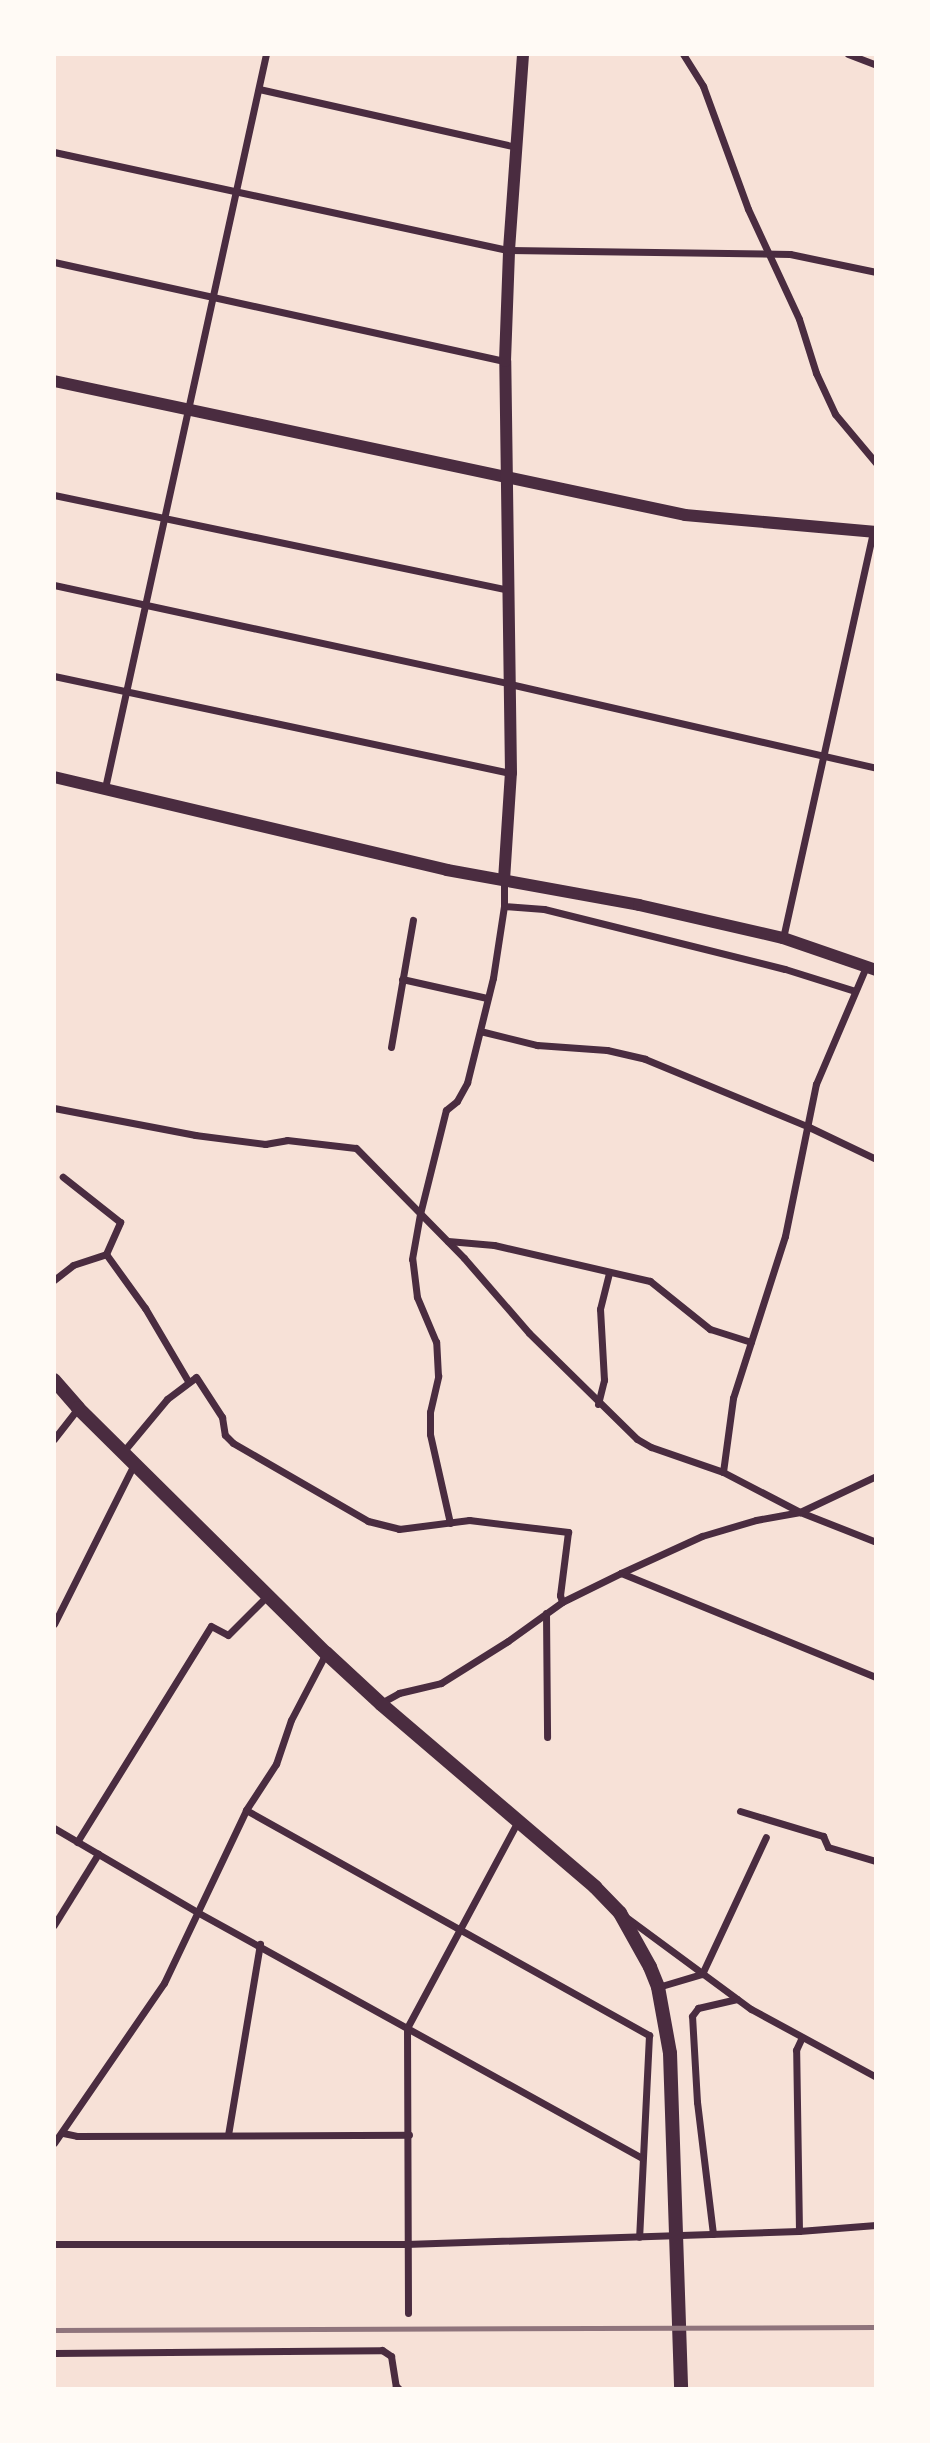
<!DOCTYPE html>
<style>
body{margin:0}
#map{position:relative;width:930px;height:2443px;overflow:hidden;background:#f7e1d7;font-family:"Times New Roman",serif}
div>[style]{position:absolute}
.minor>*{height:7px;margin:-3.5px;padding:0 3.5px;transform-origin:3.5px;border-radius:3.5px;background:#4a2c40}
.tertiary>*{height:12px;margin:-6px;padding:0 6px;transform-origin:6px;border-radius:6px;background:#4a2c40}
.secondary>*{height:14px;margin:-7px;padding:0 7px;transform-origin:7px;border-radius:7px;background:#4a2c40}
.rail>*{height:5px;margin:-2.5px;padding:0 2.5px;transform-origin:2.5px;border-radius:2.5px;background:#8f747c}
span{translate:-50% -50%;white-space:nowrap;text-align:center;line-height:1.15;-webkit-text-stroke:7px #fffaf5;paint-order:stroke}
.frame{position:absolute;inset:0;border:56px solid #fffaf5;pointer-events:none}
</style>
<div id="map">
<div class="minor">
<i style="left:683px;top:54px;width:38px;rotate:58deg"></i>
<i style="left:703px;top:86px;width:131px;rotate:69.9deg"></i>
<i style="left:748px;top:209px;width:121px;rotate:65.1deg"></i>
<i style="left:799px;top:319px;width:57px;rotate:72.5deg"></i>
<i style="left:816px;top:373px;width:45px;rotate:65.1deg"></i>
<i style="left:835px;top:414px;width:64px;rotate:50.1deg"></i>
<i style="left:848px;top:54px;width:30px;rotate:21deg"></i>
<i style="left:259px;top:89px;width:264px;rotate:12.7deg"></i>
<i style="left:54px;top:152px;width:465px;rotate:12.2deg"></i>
<i style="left:509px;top:250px;width:281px;rotate:0.8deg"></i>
<i style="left:790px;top:254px;width:88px;rotate:11.8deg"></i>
<i style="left:54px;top:262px;width:462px;rotate:12.4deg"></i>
<i style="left:54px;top:495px;width:463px;rotate:11.8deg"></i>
<i style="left:54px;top:585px;width:467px;rotate:12.2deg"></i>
<i style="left:510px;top:684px;width:376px;rotate:12.9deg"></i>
<i style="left:54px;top:676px;width:467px;rotate:12deg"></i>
<i style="left:105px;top:788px;width:751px;rotate:-77.63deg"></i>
<i style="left:504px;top:880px;width:26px;rotate:90deg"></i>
<i style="left:504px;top:906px;width:40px;rotate:4.3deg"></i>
<i style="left:544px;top:909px;width:248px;rotate:14deg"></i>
<i style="left:785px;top:969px;width:73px;rotate:17.4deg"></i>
<i style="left:783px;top:938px;width:416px;rotate:-77.5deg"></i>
<i style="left:402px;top:979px;width:87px;rotate:12.6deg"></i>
<i style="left:480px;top:1031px;width:59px;rotate:13.8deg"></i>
<i style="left:537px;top:1045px;width:70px;rotate:4.1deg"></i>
<i style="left:607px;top:1050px;width:39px;rotate:13deg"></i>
<i style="left:645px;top:1059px;width:178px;rotate:22.5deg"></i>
<i style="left:809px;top:1127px;width:74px;rotate:25.5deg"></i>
<i style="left:391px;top:1047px;width:129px;rotate:-80.2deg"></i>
<i style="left:54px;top:1108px;width:144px;rotate:10.8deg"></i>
<i style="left:195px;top:1135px;width:71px;rotate:7.3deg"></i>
<i style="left:265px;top:1144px;width:22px;rotate:-10deg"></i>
<i style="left:287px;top:1140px;width:69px;rotate:6.6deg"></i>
<i style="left:356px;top:1148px;width:154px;rotate:45.5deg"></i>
<i style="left:464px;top:1258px;width:99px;rotate:49.1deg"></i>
<i style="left:529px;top:1333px;width:151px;rotate:44.5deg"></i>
<i style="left:637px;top:1439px;width:16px;rotate:30deg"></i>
<i style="left:651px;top:1447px;width:76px;rotate:19.1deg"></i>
<i style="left:723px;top:1472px;width:87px;rotate:27.5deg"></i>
<i style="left:800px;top:1512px;width:82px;rotate:21.5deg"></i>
<i style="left:448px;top:1241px;width:46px;rotate:5deg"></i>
<i style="left:494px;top:1245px;width:160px;rotate:13deg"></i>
<i style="left:650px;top:1281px;width:77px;rotate:38.7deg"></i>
<i style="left:710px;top:1329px;width:43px;rotate:17.6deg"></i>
<i style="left:106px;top:1254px;width:67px;rotate:54.2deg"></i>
<i style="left:145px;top:1308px;width:85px;rotate:59.5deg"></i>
<i style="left:54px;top:1280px;width:24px;rotate:-38deg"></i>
<i style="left:73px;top:1265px;width:35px;rotate:-18deg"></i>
<i style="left:106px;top:1254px;width:35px;rotate:-66deg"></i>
<i style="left:120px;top:1222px;width:73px;rotate:-141.7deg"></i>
<i style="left:598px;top:1404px;width:25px;rotate:-76deg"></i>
<i style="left:604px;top:1380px;width:71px;rotate:-93.2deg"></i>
<i style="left:600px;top:1309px;width:36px;rotate:-76deg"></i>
<i style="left:54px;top:1439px;width:39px;rotate:-52deg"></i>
<i style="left:123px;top:1452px;width:69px;rotate:-50.3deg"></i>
<i style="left:167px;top:1399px;width:36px;rotate:-37deg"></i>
<i style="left:196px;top:1377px;width:48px;rotate:57deg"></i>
<i style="left:222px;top:1417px;width:18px;rotate:81deg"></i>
<i style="left:225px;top:1435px;width:11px;rotate:45deg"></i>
<i style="left:233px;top:1443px;width:156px;rotate:30deg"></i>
<i style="left:368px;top:1521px;width:32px;rotate:14deg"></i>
<i style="left:399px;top:1529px;width:71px;rotate:-7.3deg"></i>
<i style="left:469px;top:1520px;width:100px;rotate:6.9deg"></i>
<i style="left:568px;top:1532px;width:64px;rotate:97.2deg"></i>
<i style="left:560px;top:1595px;width:7px;rotate:74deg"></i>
<i style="left:723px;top:1472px;width:75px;rotate:-82.3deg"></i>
<i style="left:733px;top:1398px;width:170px;rotate:-72.2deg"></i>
<i style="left:785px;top:1236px;width:155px;rotate:-78.5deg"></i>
<i style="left:816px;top:1084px;width:127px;rotate:-66.9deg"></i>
<i style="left:450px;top:1523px;width:91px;rotate:-102.7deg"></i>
<i style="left:430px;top:1434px;width:22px;rotate:-90deg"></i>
<i style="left:430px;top:1412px;width:37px;rotate:-77deg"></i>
<i style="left:438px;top:1376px;width:34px;rotate:-93deg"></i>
<i style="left:436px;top:1342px;width:49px;rotate:-112.9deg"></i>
<i style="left:417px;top:1297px;width:38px;rotate:-97deg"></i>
<i style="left:412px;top:1259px;width:46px;rotate:-79.9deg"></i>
<i style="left:420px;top:1214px;width:107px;rotate:-76deg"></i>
<i style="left:446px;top:1110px;width:14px;rotate:-39deg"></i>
<i style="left:457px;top:1101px;width:21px;rotate:-61deg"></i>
<i style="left:467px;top:1083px;width:108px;rotate:-76.1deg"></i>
<i style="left:493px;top:978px;width:73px;rotate:-81.3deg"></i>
<i style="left:621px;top:1573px;width:275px;rotate:22.2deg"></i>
<i style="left:546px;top:1613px;width:124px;rotate:89.5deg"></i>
<i style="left:54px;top:1624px;width:179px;rotate:-63.4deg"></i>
<i style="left:381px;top:1703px;width:21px;rotate:-29deg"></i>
<i style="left:399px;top:1693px;width:43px;rotate:-13.4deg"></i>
<i style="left:441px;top:1683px;width:79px;rotate:-32.1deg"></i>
<i style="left:508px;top:1641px;width:67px;rotate:-35.8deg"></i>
<i style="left:562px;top:1602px;width:66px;rotate:-26.2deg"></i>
<i style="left:621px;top:1573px;width:89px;rotate:-24.6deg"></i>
<i style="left:702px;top:1536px;width:56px;rotate:-16.5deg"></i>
<i style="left:756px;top:1520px;width:45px;rotate:-10.3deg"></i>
<i style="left:800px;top:1512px;width:84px;rotate:-25.3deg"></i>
<i style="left:246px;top:1810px;width:462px;rotate:29.2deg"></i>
<i style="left:649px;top:2035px;width:202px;rotate:92.8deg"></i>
<i style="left:740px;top:1811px;width:87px;rotate:16.8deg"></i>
<i style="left:823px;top:1836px;width:12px;rotate:66deg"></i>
<i style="left:828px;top:1847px;width:50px;rotate:16.3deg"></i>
<i style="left:54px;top:1828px;width:166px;rotate:30.4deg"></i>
<i style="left:197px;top:1912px;width:508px;rotate:28.93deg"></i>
<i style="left:77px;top:1842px;width:254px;rotate:-58.2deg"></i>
<i style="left:211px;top:1626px;width:19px;rotate:28deg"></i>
<i style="left:228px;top:1635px;width:57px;rotate:-45deg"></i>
<i style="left:626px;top:1917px;width:155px;rotate:36.4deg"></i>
<i style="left:751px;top:2009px;width:142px;rotate:28.5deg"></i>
<i style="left:54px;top:1925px;width:84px;rotate:-58.2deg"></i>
<i style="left:658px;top:1987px;width:46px;rotate:-16.5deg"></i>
<i style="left:702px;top:1974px;width:151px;rotate:-65deg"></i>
<i style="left:63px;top:2133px;width:14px;rotate:12deg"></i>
<i style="left:77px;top:2136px;width:332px;rotate:-0.2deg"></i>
<i style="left:228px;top:2135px;width:194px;rotate:-80.5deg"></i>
<i style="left:54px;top:2143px;width:194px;rotate:-55.5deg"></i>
<i style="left:164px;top:1983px;width:191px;rotate:-64.6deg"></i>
<i style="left:246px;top:1810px;width:55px;rotate:-56.9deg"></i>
<i style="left:276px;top:1764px;width:46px;rotate:-71.2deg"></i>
<i style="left:291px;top:1720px;width:76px;rotate:-62.4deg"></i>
<i style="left:799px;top:2231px;width:181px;rotate:-90.9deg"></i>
<i style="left:796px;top:2050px;width:14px;rotate:-65deg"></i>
<i style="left:713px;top:2234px;width:133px;rotate:-96.9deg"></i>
<i style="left:697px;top:2102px;width:86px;rotate:-93.3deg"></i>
<i style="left:692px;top:2016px;width:10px;rotate:-53deg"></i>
<i style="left:698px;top:2008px;width:40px;rotate:-13deg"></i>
<i style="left:54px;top:2244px;width:352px"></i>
<i style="left:406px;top:2244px;width:393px;rotate:-1.9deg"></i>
<i style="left:799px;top:2231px;width:77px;rotate:-4.5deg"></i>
<i style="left:408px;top:2313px;width:285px;rotate:-90.2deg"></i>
<i style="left:407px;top:2028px;width:235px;rotate:-61.8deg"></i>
<i style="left:54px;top:2353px;width:328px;rotate:-0.5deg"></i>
<i style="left:382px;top:2350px;width:11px;rotate:34deg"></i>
<i style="left:391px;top:2356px;width:30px;rotate:81deg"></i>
<i style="left:396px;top:2386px;width:4px;rotate:45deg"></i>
</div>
<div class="tertiary">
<i style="left:54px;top:381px;width:645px;rotate:11.99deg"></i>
<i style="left:685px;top:515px;width:192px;rotate:5.1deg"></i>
<i style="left:54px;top:777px;width:404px;rotate:13.3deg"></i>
<i style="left:447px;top:870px;width:195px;rotate:10.3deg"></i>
<i style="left:639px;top:905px;width:148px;rotate:12.9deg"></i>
<i style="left:783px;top:938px;width:98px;rotate:19deg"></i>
<i style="left:504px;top:880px;width:107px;rotate:-86.3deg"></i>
<i style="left:511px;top:773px;width:412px;rotate:-90.8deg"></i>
<i style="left:505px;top:361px;width:111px;rotate:-87.9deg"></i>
<i style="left:509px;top:250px;width:196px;rotate:-85.9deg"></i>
</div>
<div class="secondary">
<i style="left:54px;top:1380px;width:37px;rotate:49deg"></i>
<i style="left:78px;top:1408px;width:349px;rotate:44.7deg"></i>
<i style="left:326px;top:1653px;width:75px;rotate:42.8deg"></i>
<i style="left:381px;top:1704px;width:282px;rotate:40.5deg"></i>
<i style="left:595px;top:1887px;width:36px;rotate:46deg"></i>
<i style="left:620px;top:1913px;width:62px;rotate:60.9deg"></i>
<i style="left:650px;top:1967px;width:22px;rotate:68deg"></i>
<i style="left:658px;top:1987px;width:67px;rotate:79.7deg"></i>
<i style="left:670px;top:2053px;width:336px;rotate:88.1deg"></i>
</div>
<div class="rail">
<i style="left:54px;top:2330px;width:822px;rotate:-0.21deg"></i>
</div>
<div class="frame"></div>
</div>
